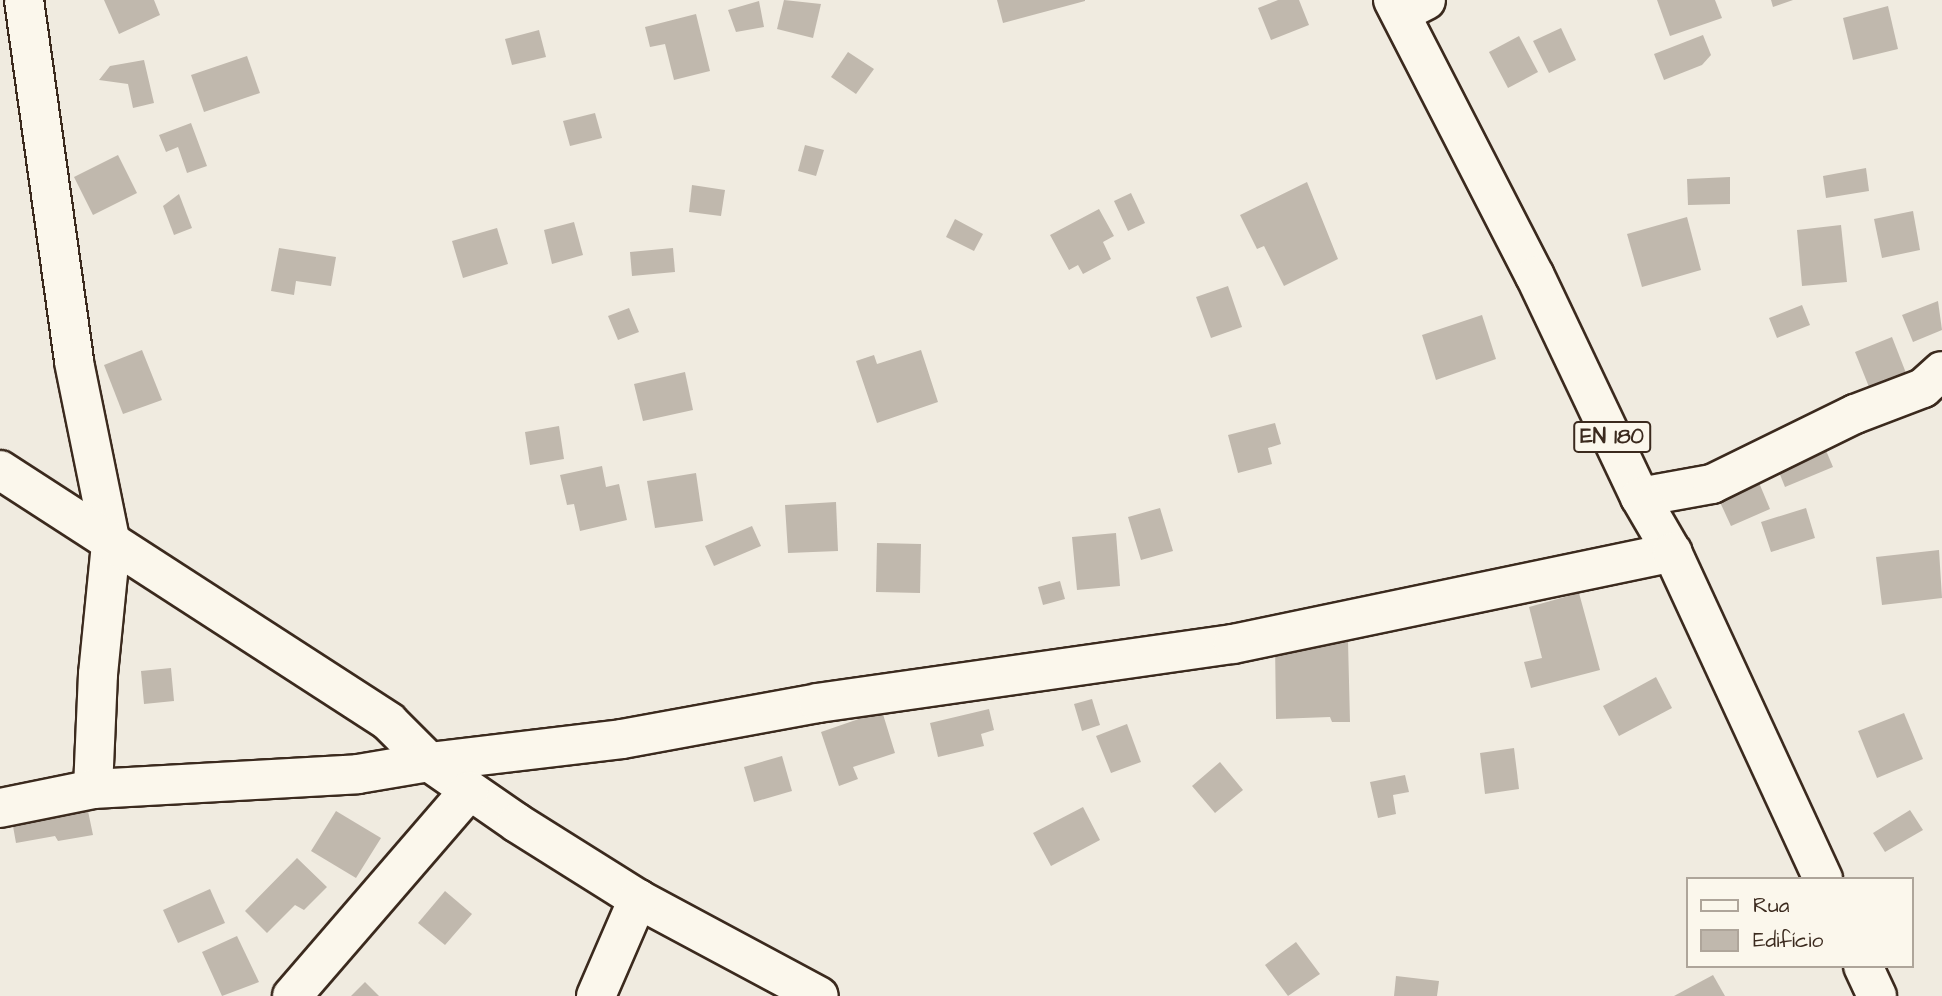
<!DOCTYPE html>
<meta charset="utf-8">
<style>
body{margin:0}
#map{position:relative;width:1942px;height:996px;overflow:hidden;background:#f0ebe0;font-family:"Architects Daughter",sans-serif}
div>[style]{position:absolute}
.building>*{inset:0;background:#c0b8ad}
.roads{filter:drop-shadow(2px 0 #3b2a1e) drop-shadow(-2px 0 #3b2a1e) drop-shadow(0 2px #3b2a1e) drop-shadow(0 -2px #3b2a1e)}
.minor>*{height:38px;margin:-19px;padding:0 19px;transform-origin:19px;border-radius:19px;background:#fbf7ec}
.primary>*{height:38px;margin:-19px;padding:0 19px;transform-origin:19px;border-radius:19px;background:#fbf7ec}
span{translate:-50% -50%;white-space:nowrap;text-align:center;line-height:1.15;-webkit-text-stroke:5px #fbf7ec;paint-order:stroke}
.shield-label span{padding:2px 5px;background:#fbf7ec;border:2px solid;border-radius:5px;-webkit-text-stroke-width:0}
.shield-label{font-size:21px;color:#3b2a1e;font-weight:700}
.legend{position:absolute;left:1686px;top:877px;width:228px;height:91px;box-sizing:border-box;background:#fbf7ec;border:2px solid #aea59a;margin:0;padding:9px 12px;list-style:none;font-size:21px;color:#3b2a1e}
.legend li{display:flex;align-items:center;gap:14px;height:35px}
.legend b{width:35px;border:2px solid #aea59a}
</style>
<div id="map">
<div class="building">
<i style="clip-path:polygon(104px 0,154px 0,160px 15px,119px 34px)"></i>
<i style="clip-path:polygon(784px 0,821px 4px,813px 38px,777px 29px)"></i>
<i style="clip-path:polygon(997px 0,1085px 0,1085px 1px,1003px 23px)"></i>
<i style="clip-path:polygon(1278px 0,1299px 0,1309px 25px,1271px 40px,1258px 8px)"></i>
<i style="clip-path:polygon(1657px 0,1715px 0,1722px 18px,1670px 36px)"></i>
<i style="clip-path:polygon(1771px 0,1793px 0,1773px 7px)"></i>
<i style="clip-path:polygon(759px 1px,764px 27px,736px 32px,728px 10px)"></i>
<i style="clip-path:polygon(1888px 6px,1898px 49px,1853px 60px,1843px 18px)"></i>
<i style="clip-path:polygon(696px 14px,710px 71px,674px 80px,665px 44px,650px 47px,645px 27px)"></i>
<i style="clip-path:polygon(1561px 28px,1576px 60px,1549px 73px,1533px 41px)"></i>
<i style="clip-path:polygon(539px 30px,546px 57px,512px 65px,505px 39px)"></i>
<i style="clip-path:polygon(1703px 35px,1711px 55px,1702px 65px,1664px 80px,1654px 54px)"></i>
<i style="clip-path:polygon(1519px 36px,1538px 72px,1508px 88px,1489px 52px)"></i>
<i style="clip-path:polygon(848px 52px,874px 69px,856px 94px,831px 77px)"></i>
<i style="clip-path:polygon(247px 56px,260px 93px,204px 112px,191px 75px)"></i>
<i style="clip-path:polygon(144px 60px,154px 103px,133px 108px,128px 84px,99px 80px,110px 66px)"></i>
<i style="clip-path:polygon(595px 113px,602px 138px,570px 146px,563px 121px)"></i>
<i style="clip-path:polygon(191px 123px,207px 166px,187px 173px,178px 147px,166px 152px,159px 135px)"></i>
<i style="clip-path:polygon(805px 145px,824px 150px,816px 176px,798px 171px)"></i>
<i style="clip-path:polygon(118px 155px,137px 193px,93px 215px,74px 177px)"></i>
<i style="clip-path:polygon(1866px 168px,1869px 191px,1826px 198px,1823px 176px)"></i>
<i style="clip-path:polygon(1730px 177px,1730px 204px,1688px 205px,1687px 179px)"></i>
<i style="clip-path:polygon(1307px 182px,1338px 259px,1284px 286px,1264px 246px,1257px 249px,1240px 215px)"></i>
<i style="clip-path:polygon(692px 185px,725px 190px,721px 216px,689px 212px)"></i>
<i style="clip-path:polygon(1131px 193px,1145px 223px,1128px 231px,1114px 201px)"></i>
<i style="clip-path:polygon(179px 194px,192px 228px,174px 235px,163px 206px)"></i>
<i style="clip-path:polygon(1099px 209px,1114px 236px,1103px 242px,1111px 259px,1083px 274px,1078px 265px,1069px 270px,1050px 235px)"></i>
<i style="clip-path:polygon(1913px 211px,1920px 250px,1882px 258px,1874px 219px)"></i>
<i style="clip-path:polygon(1687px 217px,1701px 270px,1642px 287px,1627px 234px)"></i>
<i style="clip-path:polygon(955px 219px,983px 234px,974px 251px,946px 237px)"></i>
<i style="clip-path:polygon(574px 222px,583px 255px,552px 264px,544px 230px)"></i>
<i style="clip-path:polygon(1841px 225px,1847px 282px,1802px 286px,1797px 230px)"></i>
<i style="clip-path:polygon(497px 228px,508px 264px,463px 278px,452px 241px)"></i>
<i style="clip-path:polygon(279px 248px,336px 257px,331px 286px,296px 281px,294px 295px,271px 291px)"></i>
<i style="clip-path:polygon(673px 248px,675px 272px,632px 276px,630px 252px)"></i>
<i style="clip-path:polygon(1228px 286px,1242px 327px,1211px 338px,1196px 297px)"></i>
<i style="clip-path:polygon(1938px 301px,1942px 330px,1913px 342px,1902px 315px)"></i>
<i style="clip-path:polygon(1802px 305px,1810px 325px,1777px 338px,1769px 318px)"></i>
<i style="clip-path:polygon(629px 308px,639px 332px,618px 340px,608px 316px)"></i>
<i style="clip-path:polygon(1482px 315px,1496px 359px,1436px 380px,1422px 335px)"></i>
<i style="clip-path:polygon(1892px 337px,1906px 373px,1869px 387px,1855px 352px)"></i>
<i style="clip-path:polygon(142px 350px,162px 400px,123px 414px,104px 365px)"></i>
<i style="clip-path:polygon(921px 350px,938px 402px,877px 423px,856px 361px,874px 355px,877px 364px)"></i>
<i style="clip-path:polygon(685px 372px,693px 410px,643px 421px,634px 384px)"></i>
<i style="clip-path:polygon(1275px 423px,1281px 444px,1268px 448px,1272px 464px,1238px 473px,1228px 435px)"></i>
<i style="clip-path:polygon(559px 426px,564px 459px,530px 465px,525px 432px)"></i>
<i style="clip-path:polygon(1822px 441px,1833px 467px,1785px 487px,1774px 460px)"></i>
<i style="clip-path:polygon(602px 466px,606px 487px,619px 484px,627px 520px,580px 531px,574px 504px,567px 505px,560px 475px)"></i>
<i style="clip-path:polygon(1752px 466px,1770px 509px,1731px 526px,1713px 487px)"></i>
<i style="clip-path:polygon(696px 473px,703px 521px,655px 528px,647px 481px)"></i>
<i style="clip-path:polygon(836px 502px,838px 551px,788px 553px,785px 505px)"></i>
<i style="clip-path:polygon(1160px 508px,1173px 551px,1141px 560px,1128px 517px)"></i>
<i style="clip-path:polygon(1806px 508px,1815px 538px,1771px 552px,1761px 522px)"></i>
<i style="clip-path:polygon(752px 526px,761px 546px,714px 566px,705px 546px)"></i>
<i style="clip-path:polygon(1116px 533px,1120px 586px,1077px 590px,1072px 537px)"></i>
<i style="clip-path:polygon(877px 543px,921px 544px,920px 593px,876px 592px)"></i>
<i style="clip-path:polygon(1939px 550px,1942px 598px,1882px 605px,1876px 557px)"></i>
<i style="clip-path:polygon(1060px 581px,1065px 599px,1043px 605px,1038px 587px)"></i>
<i style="clip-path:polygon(1579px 593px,1600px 670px,1531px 688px,1524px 662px,1542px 658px,1529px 607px)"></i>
<i style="clip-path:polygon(1348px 641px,1350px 722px,1332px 722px,1330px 717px,1276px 719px,1275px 643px)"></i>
<i style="clip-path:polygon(171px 668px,174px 701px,144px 704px,141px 671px)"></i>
<i style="clip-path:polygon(1656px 677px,1672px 708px,1619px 736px,1603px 706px)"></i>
<i style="clip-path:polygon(1092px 699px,1100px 725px,1082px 731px,1074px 704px)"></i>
<i style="clip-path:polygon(989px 709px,994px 730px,981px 734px,984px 746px,938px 757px,930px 723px)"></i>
<i style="clip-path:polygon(882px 711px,895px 753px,853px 767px,858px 779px,839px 786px,821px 732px)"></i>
<i style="clip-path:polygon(1904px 713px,1923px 759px,1877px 778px,1858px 731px)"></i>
<i style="clip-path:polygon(1127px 724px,1141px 762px,1111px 773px,1096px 736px)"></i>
<i style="clip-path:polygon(1514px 748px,1519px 789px,1485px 794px,1480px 753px)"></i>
<i style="clip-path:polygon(782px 756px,792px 791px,754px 802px,744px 767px)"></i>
<i style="clip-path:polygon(1220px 762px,1243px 790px,1215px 813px,1192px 786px)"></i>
<i style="clip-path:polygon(1405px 775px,1409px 792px,1393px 795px,1396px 814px,1378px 818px,1370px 782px)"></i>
<i style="clip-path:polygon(1083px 807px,1100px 840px,1051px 866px,1033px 833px)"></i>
<i style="clip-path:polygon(53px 808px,55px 817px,88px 811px,93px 835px,58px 841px,55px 836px,16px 843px,11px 815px)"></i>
<i style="clip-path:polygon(1910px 810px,1923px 830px,1885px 852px,1873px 833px)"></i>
<i style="clip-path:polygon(336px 811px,381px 838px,356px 878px,311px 851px)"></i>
<i style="clip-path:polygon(297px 858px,327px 887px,304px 910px,295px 905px,267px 933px,245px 911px)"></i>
<i style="clip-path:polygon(210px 889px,225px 923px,178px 943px,163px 910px)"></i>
<i style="clip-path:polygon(445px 891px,472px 914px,445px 945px,418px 923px)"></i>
<i style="clip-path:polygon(237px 936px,259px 982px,222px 996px,202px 952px)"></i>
<i style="clip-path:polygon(1296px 942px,1320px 974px,1288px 996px,1265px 965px)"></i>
<i style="clip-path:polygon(1713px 975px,1725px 996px,1674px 996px)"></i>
<i style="clip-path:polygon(1396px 976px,1439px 981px,1437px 996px,1394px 996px)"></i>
<i style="clip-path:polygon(365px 982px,379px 996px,351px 996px)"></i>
</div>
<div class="roads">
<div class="minor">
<i style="left:24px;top:0;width:365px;rotate:82.1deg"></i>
<i style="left:74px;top:362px;width:186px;rotate:78.5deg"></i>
<i style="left:111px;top:544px;width:131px;rotate:95.7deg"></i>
<i style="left:98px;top:674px;width:115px;rotate:92.5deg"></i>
<i style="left:1401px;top:13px;width:28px;rotate:-27deg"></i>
<i style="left:0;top:470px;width:463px;rotate:32.9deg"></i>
<i style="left:389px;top:722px;width:57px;rotate:45deg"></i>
<i style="left:429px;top:762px;width:107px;rotate:34.7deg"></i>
<i style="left:517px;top:823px;width:143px;rotate:32.1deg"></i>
<i style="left:638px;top:899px;width:205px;rotate:28.2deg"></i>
<i style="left:1640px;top:497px;width:73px;rotate:-10.2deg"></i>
<i style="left:1712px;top:484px;width:159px;rotate:-26.1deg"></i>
<i style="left:1855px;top:414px;width:73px;rotate:-20.9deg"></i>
<i style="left:1923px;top:388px;width:25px;rotate:-42deg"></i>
<i style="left:0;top:808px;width:95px;rotate:-11.5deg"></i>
<i style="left:93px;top:789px;width:265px;rotate:-3.2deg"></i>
<i style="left:358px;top:774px;width:72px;rotate:-9.6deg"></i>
<i style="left:429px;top:762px;width:194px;rotate:-6.8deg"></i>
<i style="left:622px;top:739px;width:199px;rotate:-10.4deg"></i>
<i style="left:818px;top:703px;width:419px;rotate:-8.1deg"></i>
<i style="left:1233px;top:644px;width:449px;rotate:-11.8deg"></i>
<i style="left:292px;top:996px;width:271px;rotate:-49.2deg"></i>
<i style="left:596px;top:996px;width:106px;rotate:-66.6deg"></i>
</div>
<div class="primary">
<i style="left:1393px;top:0;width:310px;rotate:62.8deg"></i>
<i style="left:1535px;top:276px;width:245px;rotate:64.6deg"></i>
<i style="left:1640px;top:497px;width:64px;rotate:59.8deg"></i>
<i style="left:1672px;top:552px;width:360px;rotate:65.2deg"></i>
<i style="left:1863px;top:966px;width:33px;rotate:65deg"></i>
</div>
</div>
<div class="shield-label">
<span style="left:1612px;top:437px">EN 180</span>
</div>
<ul class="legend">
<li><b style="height:9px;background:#fbf7ec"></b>Rua</li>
<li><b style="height:19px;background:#c0b8ad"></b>Edifício</li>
</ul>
</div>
